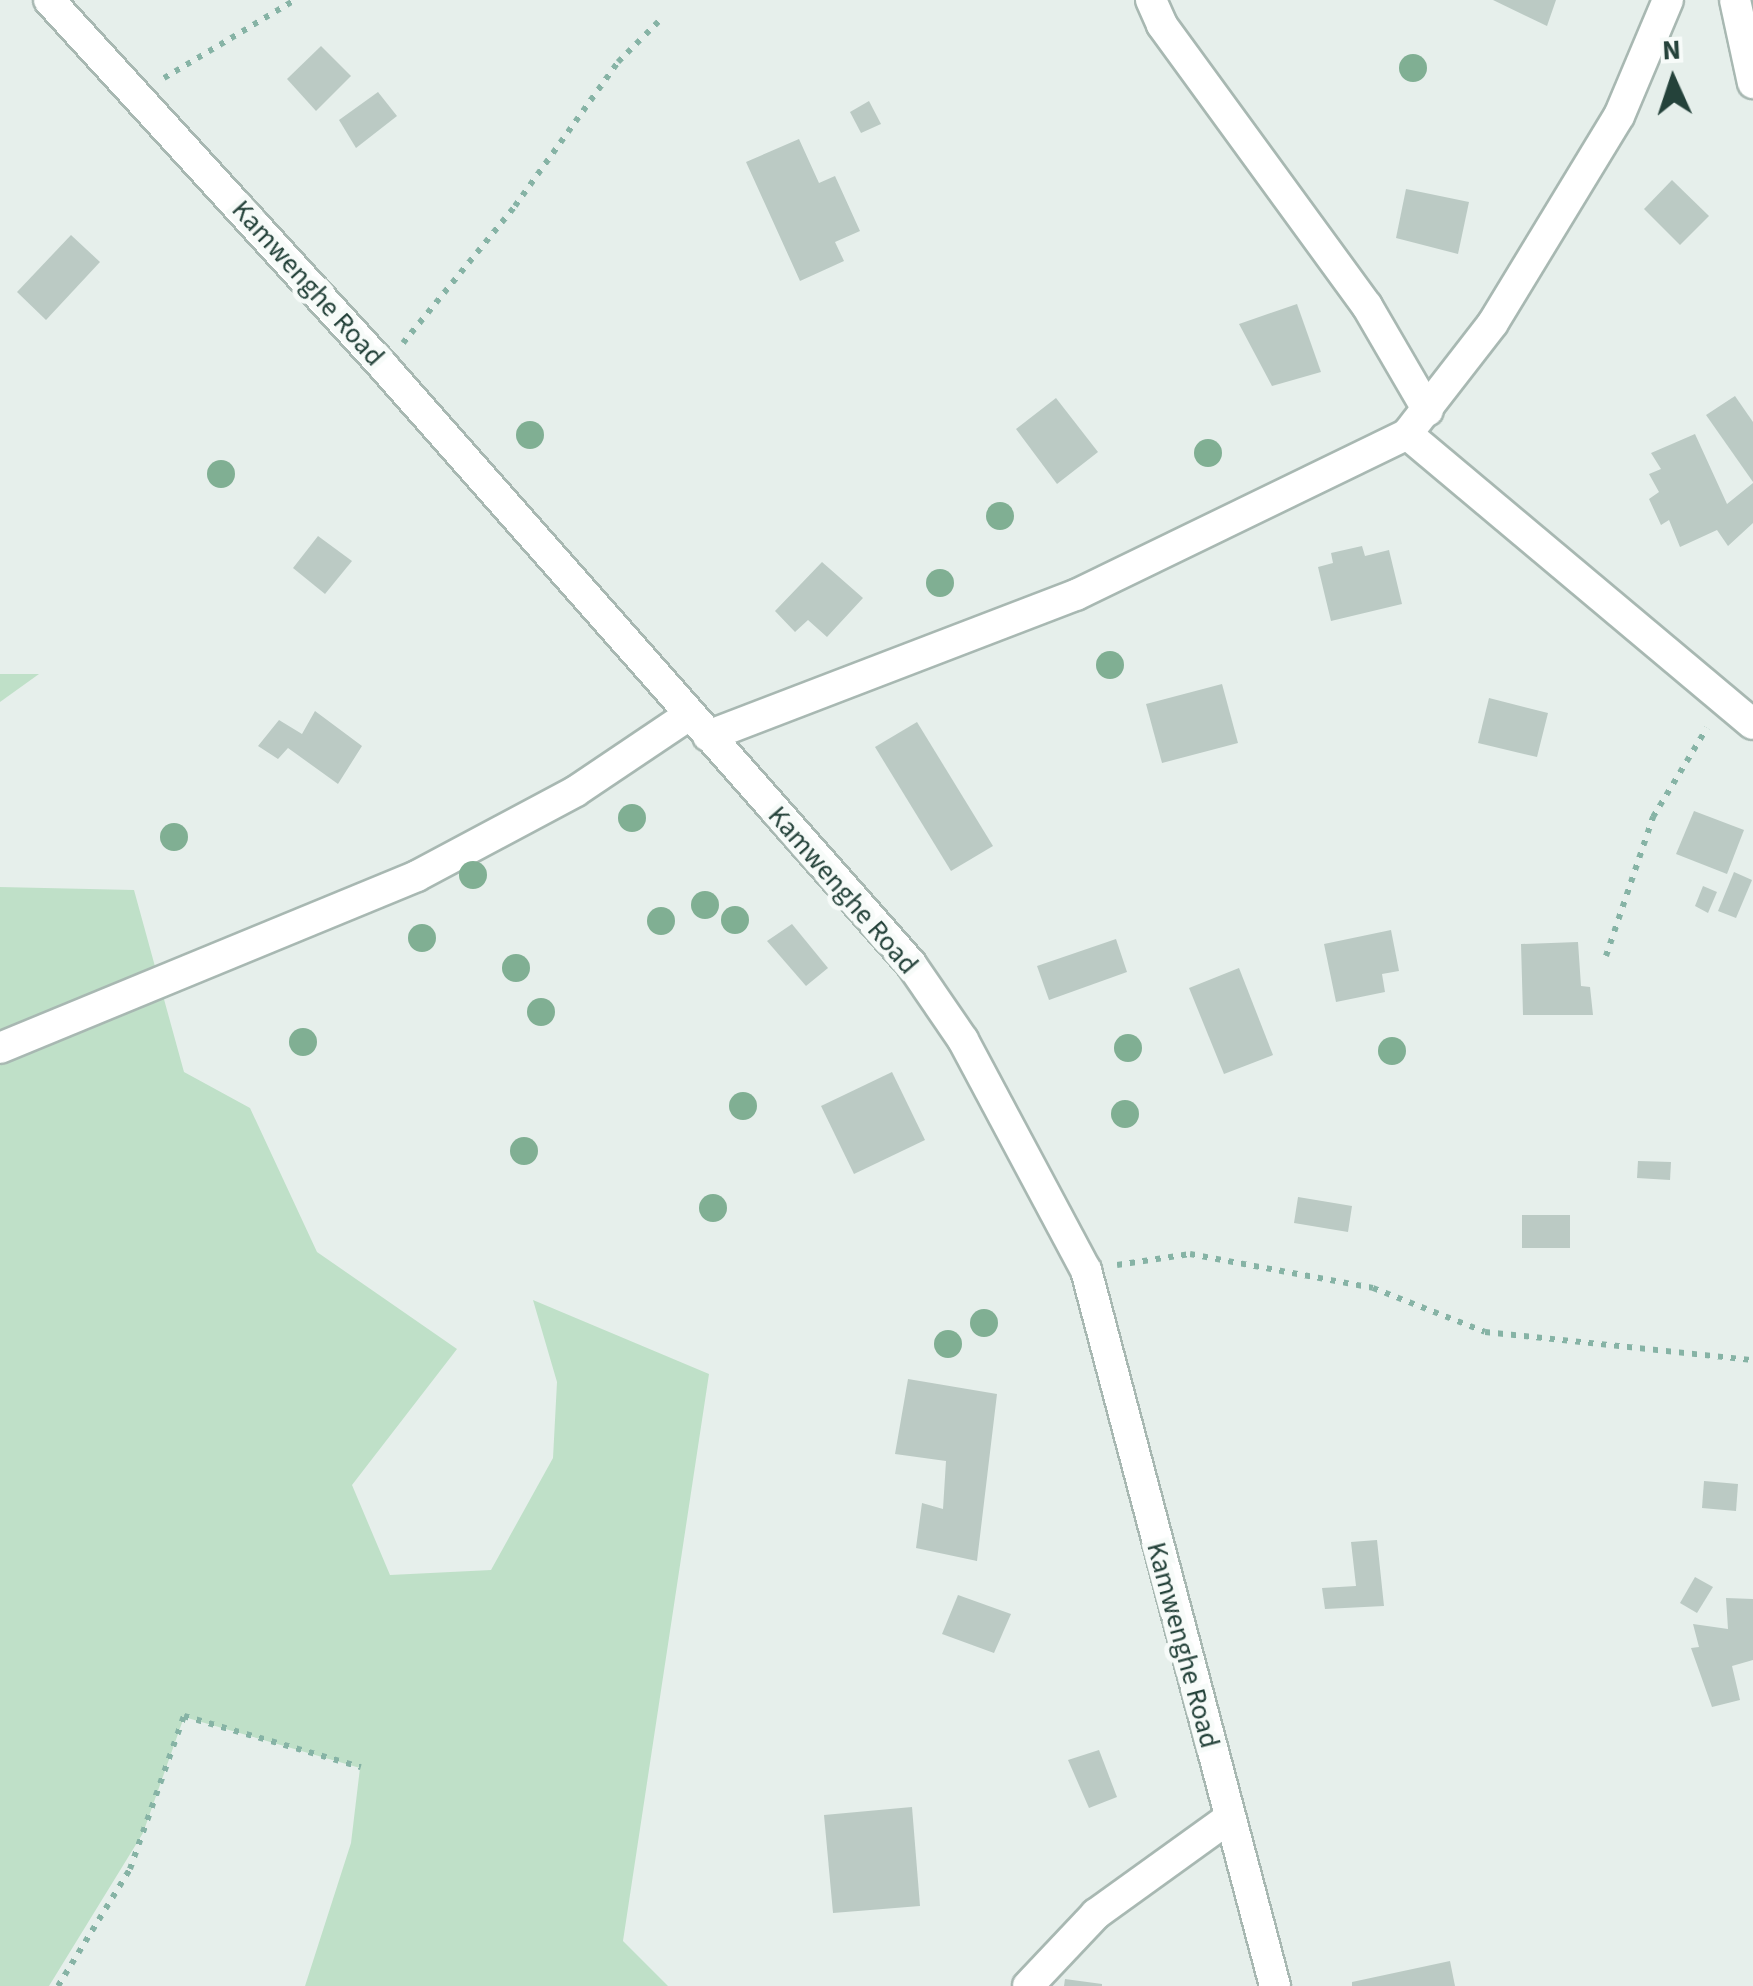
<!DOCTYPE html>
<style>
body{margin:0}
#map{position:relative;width:1753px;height:1986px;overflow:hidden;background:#e6efeb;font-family:"Source Sans 3",sans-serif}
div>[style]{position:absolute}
.green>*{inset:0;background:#bfe0c8}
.building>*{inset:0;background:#bbcac4}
.path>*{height:6px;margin-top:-3px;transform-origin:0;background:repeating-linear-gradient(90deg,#86b3a5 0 5px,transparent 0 13px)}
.roads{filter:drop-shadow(2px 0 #a8b8b2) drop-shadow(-2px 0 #a8b8b2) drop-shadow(0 2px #a8b8b2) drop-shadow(0 -2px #a8b8b2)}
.minor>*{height:30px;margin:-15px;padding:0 15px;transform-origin:15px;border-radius:15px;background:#fff}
.tertiary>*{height:30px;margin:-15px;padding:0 15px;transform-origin:15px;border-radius:15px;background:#fff}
.secondary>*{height:30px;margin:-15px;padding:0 15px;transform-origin:15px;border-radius:15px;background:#fff}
.trees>*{width:28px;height:28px;margin:-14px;border-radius:50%;background:#80af93}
span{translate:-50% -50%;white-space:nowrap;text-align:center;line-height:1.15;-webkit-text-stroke:10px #f7fbf9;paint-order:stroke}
.street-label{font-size:28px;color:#24423a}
.north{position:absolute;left:1623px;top:30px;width:100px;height:100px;-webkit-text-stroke:8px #f7fbf9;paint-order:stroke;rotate:357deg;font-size:28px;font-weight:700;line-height:40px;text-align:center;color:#24423a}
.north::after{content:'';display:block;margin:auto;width:35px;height:45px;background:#24423a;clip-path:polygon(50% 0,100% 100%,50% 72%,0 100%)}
</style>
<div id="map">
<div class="green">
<i style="clip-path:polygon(0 674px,39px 674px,0 702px)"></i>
<i style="clip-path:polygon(0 887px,134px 890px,184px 1072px,250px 1108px,317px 1252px,457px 1349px,352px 1485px,390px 1575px,491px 1570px,553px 1458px,557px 1382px,533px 1300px,709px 1374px,623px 1941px,668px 1986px,305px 1986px,351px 1843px,360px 1768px,184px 1717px,143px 1833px,49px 1986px,0 1986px)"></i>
</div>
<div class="building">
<i style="clip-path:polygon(1493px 0,1556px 0,1547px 26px)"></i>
<i style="clip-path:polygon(321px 46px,351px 76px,316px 111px,287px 79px)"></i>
<i style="clip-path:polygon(378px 92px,397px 116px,356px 148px,339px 120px)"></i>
<i style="clip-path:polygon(869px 101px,881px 124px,861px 133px,850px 112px)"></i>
<i style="clip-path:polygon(799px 139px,819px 183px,835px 176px,860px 231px,835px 242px,844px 261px,800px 281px,746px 162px)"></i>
<i style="clip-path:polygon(1672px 180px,1709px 216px,1680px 245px,1644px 209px)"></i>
<i style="clip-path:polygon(1406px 189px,1469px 202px,1458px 254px,1396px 238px)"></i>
<i style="clip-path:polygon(71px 235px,100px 262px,46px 320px,17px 292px)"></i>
<i style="clip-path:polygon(1297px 304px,1321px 372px,1272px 386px,1239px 324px)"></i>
<i style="clip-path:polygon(1735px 396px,1753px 422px,1753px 482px,1706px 415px)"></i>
<i style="clip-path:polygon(1056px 398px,1098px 452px,1057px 484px,1016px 429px)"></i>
<i style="clip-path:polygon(1695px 434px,1727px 504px,1753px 483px,1753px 523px,1728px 546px,1717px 530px,1680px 547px,1669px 520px,1661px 525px,1649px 499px,1659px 492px,1649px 474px,1661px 469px,1651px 453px)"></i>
<i style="clip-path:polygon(318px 536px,352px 561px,325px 594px,293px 568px)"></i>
<i style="clip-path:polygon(1362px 546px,1365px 556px,1389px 550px,1402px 604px,1331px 621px,1318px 567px,1333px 563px,1331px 553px)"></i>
<i style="clip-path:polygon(822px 562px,863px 598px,827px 637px,808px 620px,795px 632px,775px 611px)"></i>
<i style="clip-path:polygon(1222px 684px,1238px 743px,1162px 763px,1146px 704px)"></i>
<i style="clip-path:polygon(1489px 698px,1548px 713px,1537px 757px,1478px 743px)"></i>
<i style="clip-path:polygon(315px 711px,362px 746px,338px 784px,288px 748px,278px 759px,258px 746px,279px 720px,302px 734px)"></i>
<i style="clip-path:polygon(917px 722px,993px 846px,951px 871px,875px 747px)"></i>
<i style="clip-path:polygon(1694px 811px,1744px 830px,1727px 874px,1676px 854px)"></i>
<i style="clip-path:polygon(1734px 872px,1752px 880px,1736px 918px,1718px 911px)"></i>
<i style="clip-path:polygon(1703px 886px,1717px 892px,1708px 913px,1695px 906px)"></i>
<i style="clip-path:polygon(792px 924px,828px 968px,806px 986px,767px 941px)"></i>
<i style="clip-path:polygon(1391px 930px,1399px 971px,1382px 974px,1385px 992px,1336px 1002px,1324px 944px)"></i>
<i style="clip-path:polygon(1116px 939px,1127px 972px,1049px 1000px,1037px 966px)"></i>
<i style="clip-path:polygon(1578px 942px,1581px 986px,1590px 987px,1593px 1015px,1523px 1015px,1521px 944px)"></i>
<i style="clip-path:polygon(1239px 968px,1273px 1055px,1224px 1074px,1189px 988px)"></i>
<i style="clip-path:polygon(892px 1072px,925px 1140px,854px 1174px,821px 1106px)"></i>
<i style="clip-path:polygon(1638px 1161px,1671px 1162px,1670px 1180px,1637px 1178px)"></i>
<i style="clip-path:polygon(1298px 1197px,1352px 1206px,1348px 1232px,1294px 1223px)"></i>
<i style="clip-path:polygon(1522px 1215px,1570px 1215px,1570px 1248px,1522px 1248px)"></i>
<i style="clip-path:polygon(908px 1379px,997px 1394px,977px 1561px,916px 1548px,922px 1503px,943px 1509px,946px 1461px,895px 1454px)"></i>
<i style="clip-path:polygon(1704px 1481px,1738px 1484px,1736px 1511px,1702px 1508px)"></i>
<i style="clip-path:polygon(1377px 1540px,1384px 1606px,1325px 1609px,1322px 1588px,1356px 1586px,1351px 1542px)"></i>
<i style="clip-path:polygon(1695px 1577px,1713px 1587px,1697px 1613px,1680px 1603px)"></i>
<i style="clip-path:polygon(958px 1595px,1011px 1614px,994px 1653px,942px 1634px)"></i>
<i style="clip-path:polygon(1726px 1598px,1753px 1599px,1753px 1660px,1732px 1666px,1740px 1700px,1712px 1707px,1691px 1648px,1699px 1647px,1693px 1624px,1728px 1629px)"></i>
<i style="clip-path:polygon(1099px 1750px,1117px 1797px,1089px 1808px,1068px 1760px)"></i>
<i style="clip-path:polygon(912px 1807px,920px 1906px,833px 1913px,824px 1815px)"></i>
<i style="clip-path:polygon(1450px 1961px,1455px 1986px,1352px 1986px,1352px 1982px)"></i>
<i style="clip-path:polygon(1065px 1979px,1102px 1984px,1102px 1986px,1064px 1986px)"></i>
</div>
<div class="path">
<i style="left:164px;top:78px;width:152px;rotate:-30.8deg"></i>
<i style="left:403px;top:343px;width:177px;rotate:-50.7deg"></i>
<i style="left:515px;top:206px;width:177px;rotate:-54.4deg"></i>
<i style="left:618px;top:62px;width:61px;rotate:-45deg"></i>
<i style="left:1606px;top:956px;width:147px;rotate:-71.3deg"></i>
<i style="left:1653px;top:817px;width:104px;rotate:-58.8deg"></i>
<i style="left:1117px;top:1265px;width:74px;rotate:-8.6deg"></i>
<i style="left:1190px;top:1254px;width:186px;rotate:10.5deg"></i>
<i style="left:1373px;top:1288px;width:120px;rotate:21.4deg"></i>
<i style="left:1485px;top:1332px;width:269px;rotate:6deg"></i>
<i style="left:58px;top:1986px;width:137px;rotate:-58.4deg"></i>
<i style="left:130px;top:1869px;width:162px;rotate:-70.6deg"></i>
<i style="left:184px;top:1716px;width:184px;rotate:16.1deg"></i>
</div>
<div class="roads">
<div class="minor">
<i style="left:1151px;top:0;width:27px;rotate:66deg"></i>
<i style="left:1162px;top:25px;width:348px;rotate:53.9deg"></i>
<i style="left:1367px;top:306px;width:121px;rotate:59.8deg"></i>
<i style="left:1735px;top:0;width:85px;rotate:77.8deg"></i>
<i style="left:1407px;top:434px;width:451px;rotate:40deg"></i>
<i style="left:0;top:1048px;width:451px;rotate:-22.4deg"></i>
<i style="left:417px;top:876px;width:180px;rotate:-28.1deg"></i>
<i style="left:576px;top:791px;width:136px;rotate:-33.9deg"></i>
<i style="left:1028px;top:1986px;width:99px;rotate:-46.6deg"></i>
<i style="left:1096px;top:1914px;width:164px;rotate:-35.8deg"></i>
</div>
<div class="tertiary">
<i style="left:708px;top:736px;width:394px;rotate:-21deg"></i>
<i style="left:1076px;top:595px;width:368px;rotate:-25.9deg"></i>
<i style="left:1407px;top:434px;width:140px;rotate:-52.2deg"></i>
<i style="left:1493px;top:323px;width:242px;rotate:-58.7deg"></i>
<i style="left:1619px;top:116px;width:126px;rotate:-67.1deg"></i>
</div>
<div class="secondary">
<i style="left:49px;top:0;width:497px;rotate:47.6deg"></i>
<i style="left:384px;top:367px;width:796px;rotate:48.56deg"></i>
<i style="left:911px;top:964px;width:92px;rotate:55.6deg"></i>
<i style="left:963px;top:1040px;width:261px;rotate:61.9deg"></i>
<i style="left:1086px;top:1270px;width:741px;rotate:75.21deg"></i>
</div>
</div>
<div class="trees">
<i style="left:1413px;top:68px"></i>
<i style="left:530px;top:435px"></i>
<i style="left:1208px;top:453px"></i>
<i style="left:221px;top:474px"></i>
<i style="left:1000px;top:516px"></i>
<i style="left:940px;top:583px"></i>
<i style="left:1110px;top:665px"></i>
<i style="left:632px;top:818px"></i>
<i style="left:174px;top:837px"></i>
<i style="left:473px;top:875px"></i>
<i style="left:705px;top:905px"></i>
<i style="left:735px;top:920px"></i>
<i style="left:661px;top:921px"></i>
<i style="left:422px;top:938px"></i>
<i style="left:516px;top:968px"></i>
<i style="left:541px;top:1012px"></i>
<i style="left:303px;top:1042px"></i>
<i style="left:1128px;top:1048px"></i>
<i style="left:1392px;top:1051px"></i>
<i style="left:743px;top:1106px"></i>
<i style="left:1125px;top:1114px"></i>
<i style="left:524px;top:1151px"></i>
<i style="left:713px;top:1208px"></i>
<i style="left:984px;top:1323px"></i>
<i style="left:948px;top:1344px"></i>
</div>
<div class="street-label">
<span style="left:308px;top:283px;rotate:48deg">Kamwenghe Road</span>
<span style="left:843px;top:890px;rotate:49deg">Kamwenghe Road</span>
<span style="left:1183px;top:1645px;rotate:75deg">Kamwenghe Road</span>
</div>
<div class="north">N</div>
</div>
